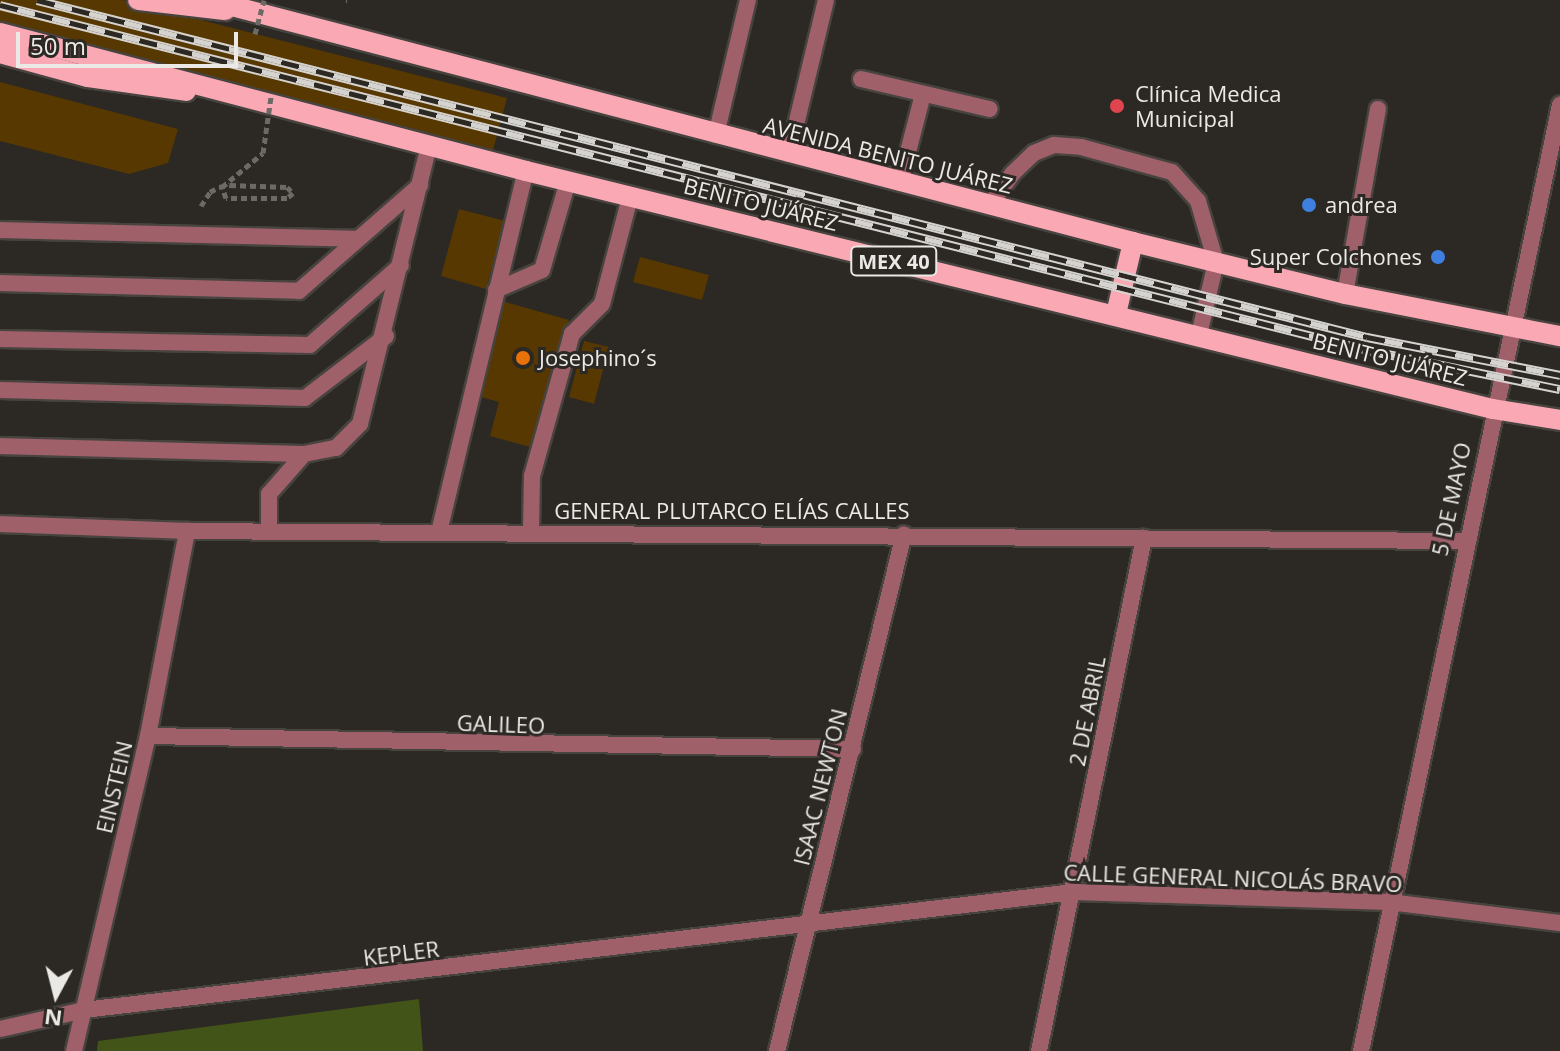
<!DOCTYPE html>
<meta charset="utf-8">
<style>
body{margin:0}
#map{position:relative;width:1560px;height:1051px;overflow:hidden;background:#2c2824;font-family:"Open Sans",sans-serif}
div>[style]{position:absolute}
.green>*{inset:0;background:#435418}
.building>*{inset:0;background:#573801}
.path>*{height:5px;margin-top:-2.5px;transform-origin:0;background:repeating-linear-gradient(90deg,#6d6a66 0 6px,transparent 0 10px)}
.roads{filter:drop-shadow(2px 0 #47433f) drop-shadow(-2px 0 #47433f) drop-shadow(0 2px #47433f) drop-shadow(0 -2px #47433f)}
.service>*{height:16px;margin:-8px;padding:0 8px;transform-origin:8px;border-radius:8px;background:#a0606a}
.minor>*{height:16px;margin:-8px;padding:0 8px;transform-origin:8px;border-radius:8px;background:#a0606a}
.tertiary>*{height:16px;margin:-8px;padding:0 8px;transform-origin:8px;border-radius:8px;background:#a0606a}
.primary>*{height:20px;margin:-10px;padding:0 10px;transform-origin:10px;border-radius:10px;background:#f9a8b4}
.rail>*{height:9px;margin-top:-4.5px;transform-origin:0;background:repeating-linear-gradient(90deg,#2c2824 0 18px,#d5d3d0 0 36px);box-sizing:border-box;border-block:2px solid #d5d3d0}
.path-bridge>*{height:5px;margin-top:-2.5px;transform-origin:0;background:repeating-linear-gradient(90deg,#6d6a66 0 6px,transparent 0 10px)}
.dots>*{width:22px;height:22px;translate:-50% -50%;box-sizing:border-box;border:4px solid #2c2824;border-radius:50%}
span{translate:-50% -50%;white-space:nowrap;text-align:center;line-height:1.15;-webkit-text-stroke:6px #2c2824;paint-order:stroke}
.shield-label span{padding:2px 6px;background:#2c2824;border:2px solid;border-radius:6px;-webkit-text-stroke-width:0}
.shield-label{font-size:20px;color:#ebe9e6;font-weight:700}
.poi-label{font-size:22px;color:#ebe9e6}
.left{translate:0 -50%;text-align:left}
.right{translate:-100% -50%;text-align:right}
.street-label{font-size:22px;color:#ebe9e6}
.north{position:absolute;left:16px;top:955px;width:80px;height:80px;-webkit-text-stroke:6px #2c2824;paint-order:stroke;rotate:187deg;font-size:22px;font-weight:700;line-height:32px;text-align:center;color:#ebe9e6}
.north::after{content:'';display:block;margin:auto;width:28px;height:36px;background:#ebe9e6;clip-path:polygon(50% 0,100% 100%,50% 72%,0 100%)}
.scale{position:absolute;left:16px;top:32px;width:222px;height:36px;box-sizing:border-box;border:4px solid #ebe9e6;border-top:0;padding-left:10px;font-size:24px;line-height:28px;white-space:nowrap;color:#ebe9e6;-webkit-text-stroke:6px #2c2824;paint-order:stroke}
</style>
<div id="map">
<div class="green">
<i style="clip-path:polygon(419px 999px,423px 1051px,97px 1051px,98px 1041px)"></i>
</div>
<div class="building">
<i style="clip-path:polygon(0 0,123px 0,507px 98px,492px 154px,0 27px)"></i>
<i style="clip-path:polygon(0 82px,178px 129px,168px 163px,129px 174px,0 141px)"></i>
<i style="clip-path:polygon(459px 209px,505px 221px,486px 289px,441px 276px)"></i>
<i style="clip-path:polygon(640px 257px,709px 275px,702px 300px,633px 282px)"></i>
<i style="clip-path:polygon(502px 301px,569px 320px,534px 448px,490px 436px,499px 402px,477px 396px)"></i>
<i style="clip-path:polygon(584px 341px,609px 347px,594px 404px,569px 397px)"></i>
</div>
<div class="path">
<i style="left:346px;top:0;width:1px"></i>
<i style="left:201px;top:206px;width:17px;rotate:-57deg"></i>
<i style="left:210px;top:192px;width:10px;rotate:-29deg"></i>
<i style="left:219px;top:187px;width:11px;rotate:-10deg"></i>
<i style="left:230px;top:185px;width:57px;rotate:2deg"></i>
<i style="left:287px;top:187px;width:8px;rotate:45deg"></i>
<i style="left:293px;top:193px;width:8px;rotate:140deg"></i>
<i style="left:287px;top:198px;width:61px;rotate:180deg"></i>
<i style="left:226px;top:198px;width:12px;rotate:-110deg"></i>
</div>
<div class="roads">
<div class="service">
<i style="left:861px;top:79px;width:132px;rotate:13.1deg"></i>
<i style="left:716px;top:135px;width:139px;rotate:-76.7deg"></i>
<i style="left:789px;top:154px;width:158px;rotate:-76.5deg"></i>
<i style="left:900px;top:183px;width:92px;rotate:-75.5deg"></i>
<i style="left:989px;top:206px;width:39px;rotate:-54deg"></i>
<i style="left:1012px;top:174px;width:30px;rotate:-44deg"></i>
<i style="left:1034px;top:153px;width:22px;rotate:-22deg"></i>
<i style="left:1054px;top:145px;width:27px;rotate:4deg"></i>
<i style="left:1081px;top:147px;width:94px;rotate:15.4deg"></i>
<i style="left:1172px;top:172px;width:39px;rotate:48deg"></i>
<i style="left:1198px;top:201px;width:64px;rotate:73.6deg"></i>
<i style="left:1216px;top:262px;width:75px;rotate:103.1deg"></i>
<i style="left:0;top:230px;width:357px;rotate:1.4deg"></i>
<i style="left:0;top:283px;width:299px;rotate:1.5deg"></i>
<i style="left:299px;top:291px;width:161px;rotate:-41.2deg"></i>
<i style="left:496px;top:290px;width:50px;rotate:-23.5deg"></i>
<i style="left:542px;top:270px;width:93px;rotate:-73.7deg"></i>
<i style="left:1345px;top:294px;width:188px;rotate:-79.9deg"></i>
<i style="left:0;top:339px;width:310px;rotate:1.1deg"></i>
<i style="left:310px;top:345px;width:121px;rotate:-41.3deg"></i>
<i style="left:0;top:390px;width:305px;rotate:1.5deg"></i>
<i style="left:305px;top:398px;width:102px;rotate:-37.4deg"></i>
<i style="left:0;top:446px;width:304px;rotate:1.5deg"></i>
<i style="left:269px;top:531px;width:37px;rotate:-90deg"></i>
<i style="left:269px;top:494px;width:53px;rotate:-48.8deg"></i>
<i style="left:304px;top:454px;width:33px;rotate:-11deg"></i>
<i style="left:336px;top:448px;width:34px;rotate:-45deg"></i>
<i style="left:360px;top:424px;width:287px;rotate:-76.1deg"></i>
<i style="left:439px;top:532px;width:371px;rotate:-76.5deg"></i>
<i style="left:531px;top:532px;width:56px;rotate:-89deg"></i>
<i style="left:532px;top:476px;width:148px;rotate:-74.3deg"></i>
<i style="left:572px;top:334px;width:42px;rotate:-45deg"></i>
<i style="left:602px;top:304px;width:111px;rotate:-75.3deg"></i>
</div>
<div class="minor">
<i style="left:148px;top:736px;width:705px;rotate:1.06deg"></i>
<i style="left:0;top:1029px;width:86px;rotate:-12.7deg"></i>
<i style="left:84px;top:1010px;width:997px;rotate:-6.8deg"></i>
<i style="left:1074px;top:892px;width:315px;rotate:1.8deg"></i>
<i style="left:1389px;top:902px;width:172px;rotate:7deg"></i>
<i style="left:74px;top:1051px;width:324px;rotate:-76.8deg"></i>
<i style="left:148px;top:736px;width:209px;rotate:-79.2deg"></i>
<i style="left:777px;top:1051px;width:532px;rotate:-76.2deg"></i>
<i style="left:1039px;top:1051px;width:524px;rotate:-78.43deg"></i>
</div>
<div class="tertiary">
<i style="left:0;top:524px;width:187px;rotate:2.1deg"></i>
<i style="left:187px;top:531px;width:1278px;rotate:0.45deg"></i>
<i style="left:1361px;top:1051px;width:967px;rotate:-78.12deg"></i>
</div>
<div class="primary">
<i style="left:138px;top:0;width:88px;rotate:6.6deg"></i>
<i style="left:209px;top:0;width:955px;rotate:14.68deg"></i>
<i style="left:1133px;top:242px;width:218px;rotate:13.8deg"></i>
<i style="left:1345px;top:294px;width:219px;rotate:11.1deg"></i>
<i style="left:0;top:33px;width:544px;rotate:14.7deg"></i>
<i style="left:526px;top:171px;width:996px;rotate:13.83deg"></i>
<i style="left:1493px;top:409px;width:68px;rotate:9.3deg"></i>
<i style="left:0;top:53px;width:91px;rotate:15.3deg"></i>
<i style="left:88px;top:77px;width:99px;rotate:8.1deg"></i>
<i style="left:1116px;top:314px;width:74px;rotate:-76.7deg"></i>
</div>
</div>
<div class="rail">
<i style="left:37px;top:0;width:1372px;rotate:14.22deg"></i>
<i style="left:1367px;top:337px;width:197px;rotate:11.1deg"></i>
<i style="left:0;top:5px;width:1406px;rotate:14.16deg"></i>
<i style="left:1363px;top:349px;width:201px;rotate:11.5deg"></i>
</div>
<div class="path-bridge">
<i style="left:255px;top:34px;width:35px;rotate:-75deg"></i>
<i style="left:222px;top:187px;width:53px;rotate:-39.7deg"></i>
<i style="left:263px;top:153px;width:57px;rotate:-81.9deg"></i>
</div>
<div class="dots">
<i style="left:1117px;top:106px;background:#e0444e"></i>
<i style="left:1309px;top:205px;background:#3f7fe0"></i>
<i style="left:1438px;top:257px;background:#3f7fe0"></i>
<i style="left:523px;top:358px;background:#e8710a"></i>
</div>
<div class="shield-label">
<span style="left:894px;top:261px">MEX 40</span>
</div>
<div class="poi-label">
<span class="left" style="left:1135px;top:106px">Clínica Medica<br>Municipal</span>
<span class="left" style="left:1325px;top:205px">andrea</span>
<span class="right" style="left:1422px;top:257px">Super Colchones</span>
<span class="left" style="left:539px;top:358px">Josephino´s</span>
</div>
<div class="street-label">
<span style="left:888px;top:155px;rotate:14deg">AVENIDA BENITO JUÁREZ</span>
<span style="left:761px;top:204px;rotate:14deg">BENITO JUÁREZ</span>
<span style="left:1390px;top:359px;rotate:14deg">BENITO JUÁREZ</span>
<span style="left:1451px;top:499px;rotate:-78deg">5 DE MAYO</span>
<span style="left:732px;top:511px">GENERAL PLUTARCO ELÍAS CALLES</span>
<span style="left:1087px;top:711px;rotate:-79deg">2 DE ABRIL</span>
<span style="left:501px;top:724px;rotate:2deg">GALILEO</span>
<span style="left:114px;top:787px;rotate:-77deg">EINSTEIN</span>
<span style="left:820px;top:787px;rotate:-76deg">ISAAC NEWTON</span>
<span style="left:1233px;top:878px;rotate:2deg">CALLE GENERAL NICOLÁS BRAVO</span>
<span style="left:401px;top:953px;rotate:-7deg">KEPLER</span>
</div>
<div class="north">N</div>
<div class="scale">50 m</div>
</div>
